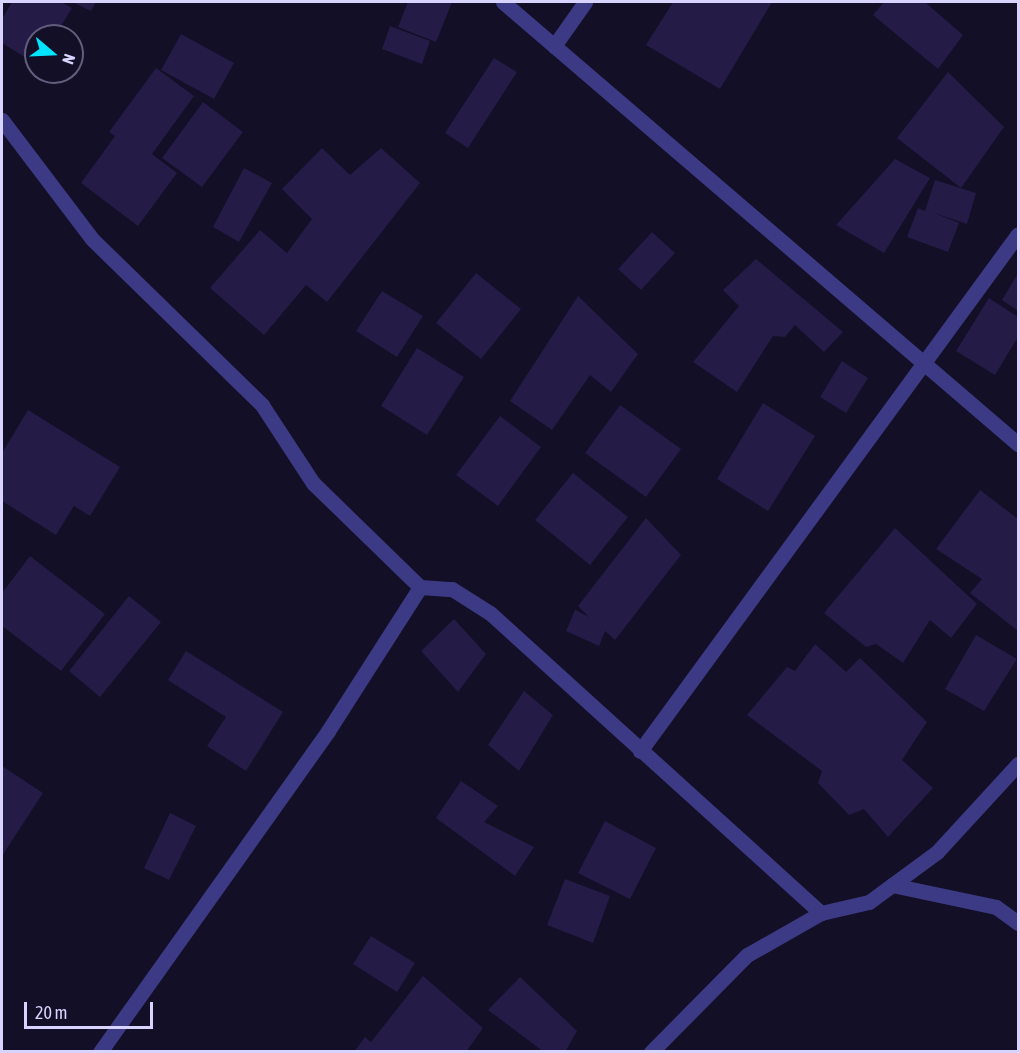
<!DOCTYPE html>
<style>
body{margin:0}
#map{position:relative;width:1020px;height:1053px;overflow:hidden;background:#130f26;font-family:"Asap Condensed",sans-serif}
div>[style]{position:absolute}
.building>*{inset:0;background:#241b47}
.street>*{height:15px;margin:-7.5px;padding:0 7.5px;transform-origin:7.5px;border-radius:7.5px;background:#3d3a85}
span{translate:-50% -50%;white-space:nowrap;text-align:center;line-height:1.15;-webkit-text-stroke:5px #130f26;paint-order:stroke}
.frame{position:absolute;inset:0;border:3px solid #d9d4ff;pointer-events:none}
.north{position:absolute;left:24px;top:24px;width:60px;height:60px;box-sizing:border-box;background:#130f26;border:2px solid #625e7d;border-radius:50%;rotate:109deg;font-size:16px;font-weight:700;line-height:24px;text-align:center;color:#d9d4ff}
.north::after{content:'';display:block;margin:auto;width:21px;height:27px;background:#00e5ff;clip-path:polygon(50% 0,100% 100%,50% 72%,0 100%)}
.scale{position:absolute;left:24px;top:1002px;width:129px;height:27px;box-sizing:border-box;border:3px solid #d9d4ff;border-top:0;padding-left:8px;font-size:18px;line-height:21px;white-space:nowrap;color:#d9d4ff;-webkit-text-stroke:4px #130f26;paint-order:stroke}
</style>
<div id="map">
<div class="building">
<i style="clip-path:polygon(12px 2px,61px 2px,72px 8px,55px 36px,36px 36px,36px 64px,2px 43px,2px 19px)"></i>
<i style="clip-path:polygon(72px 2px,96px 2px,91px 11px)"></i>
<i style="clip-path:polygon(408px 2px,452px 2px,436px 42px,398px 27px)"></i>
<i style="clip-path:polygon(673px 2px,772px 2px,720px 89px,646px 45px)"></i>
<i style="clip-path:polygon(884px 2px,925px 2px,963px 35px,938px 69px,873px 15px)"></i>
<i style="clip-path:polygon(390px 26px,430px 41px,422px 64px,382px 49px)"></i>
<i style="clip-path:polygon(181px 34px,234px 63px,214px 99px,161px 70px)"></i>
<i style="clip-path:polygon(494px 58px,517px 72px,468px 148px,445px 133px)"></i>
<i style="clip-path:polygon(156px 68px,194px 96px,152px 154px,177px 173px,138px 226px,81px 183px,115px 136px,109px 132px)"></i>
<i style="clip-path:polygon(948px 72px,1004px 127px,961px 188px,897px 138px)"></i>
<i style="clip-path:polygon(203px 102px,243px 132px,202px 187px,162px 158px)"></i>
<i style="clip-path:polygon(322px 148px,350px 175px,381px 148px,420px 183px,327px 302px,306px 285px,264px 335px,210px 288px,260px 230px,287px 253px,312px 219px,282px 189px)"></i>
<i style="clip-path:polygon(895px 159px,930px 178px,884px 253px,836px 225px)"></i>
<i style="clip-path:polygon(244px 168px,272px 183px,239px 242px,213px 227px)"></i>
<i style="clip-path:polygon(935px 180px,976px 193px,967px 224px,934px 213px,959px 223px,948px 252px,907px 237px,918px 208px,925px 211px)"></i>
<i style="clip-path:polygon(652px 232px,675px 253px,641px 290px,618px 269px)"></i>
<i style="clip-path:polygon(756px 259px,843px 332px,824px 352px,795px 325px,785px 337px,773px 336px,737px 392px,693px 362px,739px 306px,723px 290px)"></i>
<i style="clip-path:polygon(476px 273px,521px 309px,481px 359px,436px 323px)"></i>
<i style="clip-path:polygon(1017px 275px,1018px 276px,1018px 311px,1002px 300px)"></i>
<i style="clip-path:polygon(382px 291px,423px 316px,397px 357px,356px 331px)"></i>
<i style="clip-path:polygon(578px 296px,638px 354px,611px 392px,590px 375px,552px 430px,510px 401px)"></i>
<i style="clip-path:polygon(989px 298px,1018px 317px,1018px 337px,995px 375px,956px 351px)"></i>
<i style="clip-path:polygon(417px 348px,464px 377px,427px 435px,381px 406px)"></i>
<i style="clip-path:polygon(842px 361px,868px 378px,846px 413px,820px 397px)"></i>
<i style="clip-path:polygon(763px 403px,815px 436px,768px 511px,717px 479px)"></i>
<i style="clip-path:polygon(620px 405px,681px 449px,646px 497px,585px 453px)"></i>
<i style="clip-path:polygon(28px 410px,120px 467px,90px 516px,74px 506px,56px 535px,2px 501px,2px 453px)"></i>
<i style="clip-path:polygon(500px 416px,541px 447px,498px 506px,456px 475px)"></i>
<i style="clip-path:polygon(573px 473px,628px 517px,590px 565px,535px 520px)"></i>
<i style="clip-path:polygon(980px 490px,1018px 519px,1018px 631px,970px 593px,982px 579px,936px 549px)"></i>
<i style="clip-path:polygon(646px 518px,681px 555px,615px 640px,605px 631px,599px 646px,566px 631px,575px 610px,589px 617px,578px 606px)"></i>
<i style="clip-path:polygon(895px 528px,977px 604px,951px 638px,930px 620px,903px 663px,876px 644px,866px 647px,824px 613px)"></i>
<i style="clip-path:polygon(30px 556px,105px 614px,61px 671px,2px 626px,2px 593px)"></i>
<i style="clip-path:polygon(129px 596px,161px 622px,100px 697px,69px 671px)"></i>
<i style="clip-path:polygon(454px 619px,486px 654px,458px 692px,421px 651px)"></i>
<i style="clip-path:polygon(976px 635px,1017px 659px,984px 711px,945px 689px)"></i>
<i style="clip-path:polygon(815px 644px,846px 672px,860px 658px,927px 722px,902px 760px,933px 788px,888px 837px,864px 809px,849px 815px,818px 783px,822px 771px,747px 715px,787px 667px,795px 671px)"></i>
<i style="clip-path:polygon(186px 651px,283px 712px,246px 771px,207px 746px,226px 717px,168px 680px)"></i>
<i style="clip-path:polygon(524px 691px,553px 715px,519px 771px,488px 745px)"></i>
<i style="clip-path:polygon(2px 766px,43px 793px,2px 856px)"></i>
<i style="clip-path:polygon(461px 781px,498px 806px,484px 822px,534px 847px,515px 876px,436px 818px)"></i>
<i style="clip-path:polygon(170px 813px,196px 826px,169px 880px,144px 868px)"></i>
<i style="clip-path:polygon(605px 821px,656px 848px,630px 899px,578px 873px)"></i>
<i style="clip-path:polygon(565px 879px,610px 896px,593px 943px,547px 925px)"></i>
<i style="clip-path:polygon(371px 936px,415px 963px,397px 992px,353px 964px)"></i>
<i style="clip-path:polygon(423px 976px,483px 1028px,466px 1052px,354px 1052px,365px 1037px,371px 1042px)"></i>
<i style="clip-path:polygon(520px 977px,577px 1031px,565px 1052px,544px 1052px,488px 1010px)"></i>
</div>
<div class="street">
<i style="left:503px;top:2px;width:679px;rotate:40.64deg"></i>
<i style="left:554px;top:46px;width:54px;rotate:-54.8deg"></i>
<i style="left:2px;top:120px;width:149px;rotate:52.9deg"></i>
<i style="left:92px;top:239px;width:238px;rotate:44.3deg"></i>
<i style="left:262px;top:405px;width:93px;rotate:56.8deg"></i>
<i style="left:313px;top:483px;width:149px;rotate:44.2deg"></i>
<i style="left:640px;top:751px;width:640px;rotate:-53.83deg"></i>
<i style="left:892px;top:885px;width:106px;rotate:11.9deg"></i>
<i style="left:996px;top:907px;width:27px;rotate:36deg"></i>
<i style="left:100px;top:1052px;width:394px;rotate:-54.6deg"></i>
<i style="left:328px;top:731px;width:171px;rotate:-57.4deg"></i>
<i style="left:420px;top:587px;width:32px;rotate:4deg"></i>
<i style="left:452px;top:589px;width:45px;rotate:32.3deg"></i>
<i style="left:490px;top:613px;width:447px;rotate:42.2deg"></i>
<i style="left:651px;top:1052px;width:136px;rotate:-45.3deg"></i>
<i style="left:747px;top:955px;width:85px;rotate:-29.6deg"></i>
<i style="left:821px;top:913px;width:49px;rotate:-12.9deg"></i>
<i style="left:869px;top:902px;width:84px;rotate:-36.3deg"></i>
<i style="left:937px;top:852px;width:120px;rotate:-47.4deg"></i>
</div>
<div class="frame"></div>
<div class="north">N</div>
<div class="scale">20 m</div>
</div>
